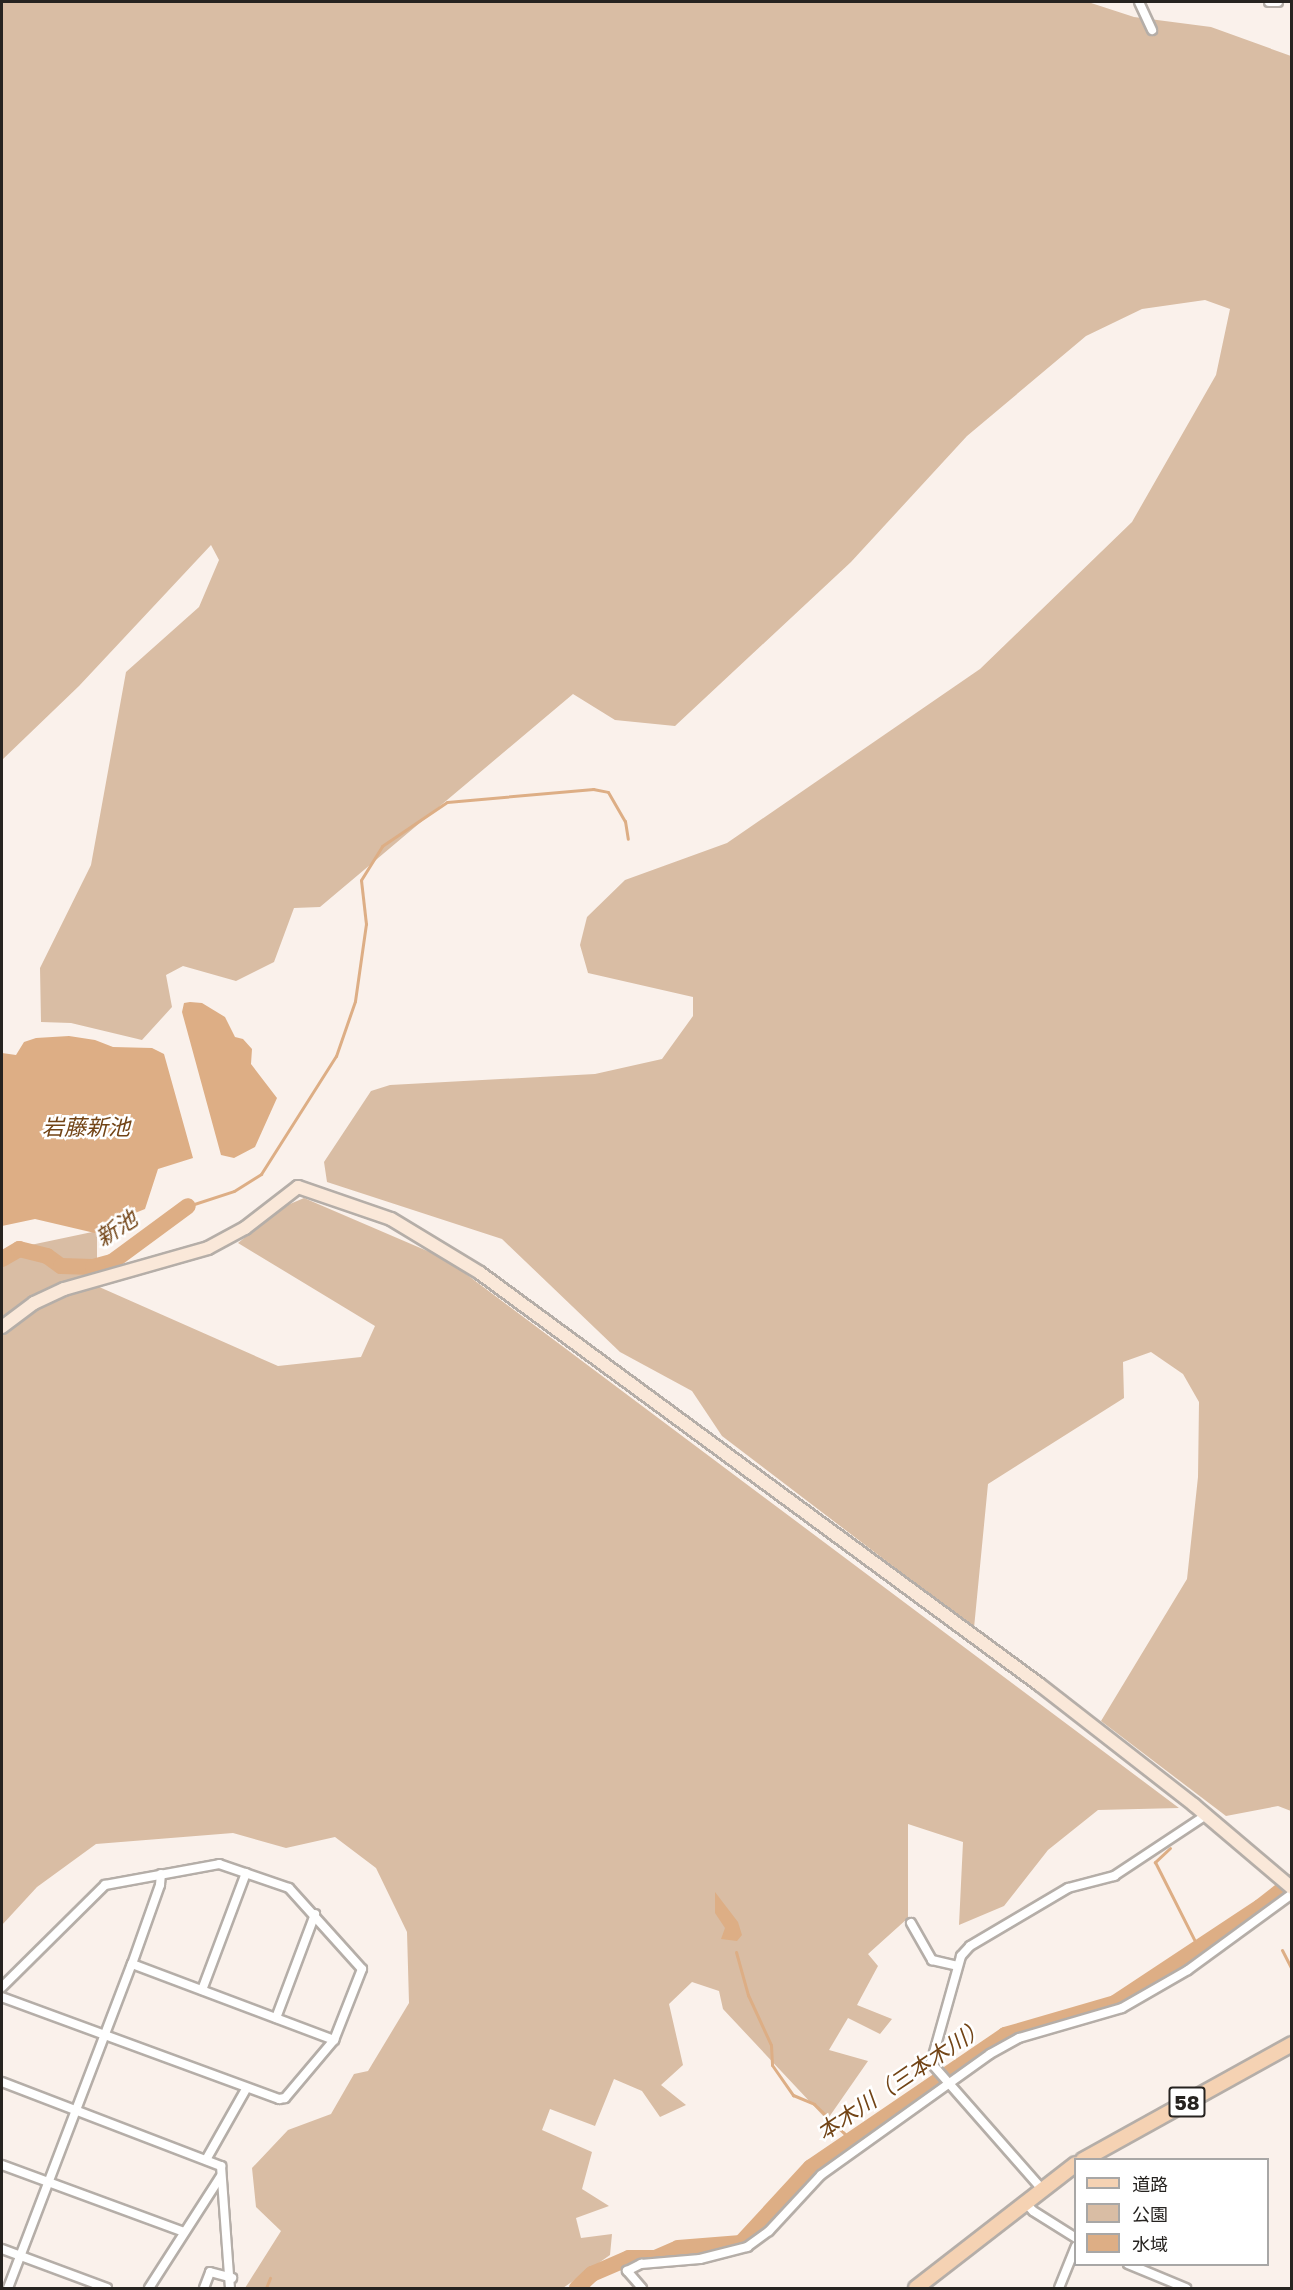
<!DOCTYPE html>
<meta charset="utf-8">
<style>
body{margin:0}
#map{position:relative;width:1293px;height:2290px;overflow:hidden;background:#faf1eb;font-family:"Golos Text","Noto Sans JP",sans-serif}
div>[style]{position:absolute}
.green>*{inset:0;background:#d9bda4}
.water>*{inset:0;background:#ddae85}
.stream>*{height:3px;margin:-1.5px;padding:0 1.5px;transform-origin:1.5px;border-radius:1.5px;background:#ddae85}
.river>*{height:16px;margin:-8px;padding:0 8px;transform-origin:8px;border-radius:8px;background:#ddae85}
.roads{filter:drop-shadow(2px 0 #b5aea8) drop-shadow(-2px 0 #b5aea8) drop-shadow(0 2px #b5aea8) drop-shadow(0 -2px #b5aea8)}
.street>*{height:8px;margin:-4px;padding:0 4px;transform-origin:4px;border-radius:4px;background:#fff}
.secondary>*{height:12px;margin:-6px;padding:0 6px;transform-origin:6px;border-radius:6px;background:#fae8d9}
.primary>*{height:14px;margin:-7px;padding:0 7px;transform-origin:7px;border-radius:7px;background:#f5d2b3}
span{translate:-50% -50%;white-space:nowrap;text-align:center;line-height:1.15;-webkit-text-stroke:5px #fff;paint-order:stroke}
.shield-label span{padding:2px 4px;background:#fff;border:2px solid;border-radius:4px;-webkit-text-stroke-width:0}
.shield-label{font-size:20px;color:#262320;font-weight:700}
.water-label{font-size:22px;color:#724416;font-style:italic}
.frame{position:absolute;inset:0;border:3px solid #262320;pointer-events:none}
.legend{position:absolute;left:1074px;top:2158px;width:195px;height:108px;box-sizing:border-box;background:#fff;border:2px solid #a8a7a6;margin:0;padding:8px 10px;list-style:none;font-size:18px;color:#262320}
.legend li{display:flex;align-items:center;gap:12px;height:30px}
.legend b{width:30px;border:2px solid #a8a7a6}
</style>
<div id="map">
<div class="green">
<i style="clip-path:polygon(2px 2px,1088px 2px,1134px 17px,1211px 27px,1291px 56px,1291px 1811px,1278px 1806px,1226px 1816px,1101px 1721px,1187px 1579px,1198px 1477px,1199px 1402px,1183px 1374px,1151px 1352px,1123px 1362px,1124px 1398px,988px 1484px,974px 1628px,722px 1436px,692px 1391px,620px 1352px,502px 1239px,327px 1182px,324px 1162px,371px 1091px,390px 1085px,595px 1074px,662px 1059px,693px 1016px,693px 997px,588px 973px,580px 945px,587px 917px,625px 880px,727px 843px,980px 669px,1132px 522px,1216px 375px,1230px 309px,1205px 300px,1142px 309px,1086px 336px,967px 436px,851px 562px,675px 726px,615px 720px,573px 694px,320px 907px,294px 908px,274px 962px,236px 981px,183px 966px,166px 975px,172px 1007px,142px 1040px,71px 1023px,41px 1022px,40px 968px,91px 865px,126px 672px,199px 607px,219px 560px,211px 545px,79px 686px,2px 760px)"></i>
<i style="clip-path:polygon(304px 1198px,446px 1259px,1179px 1808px,1098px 1810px,1048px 1850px,1004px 1906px,959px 1925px,963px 1842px,908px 1824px,908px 1918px,868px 1954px,878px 1966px,857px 2005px,892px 2019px,880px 2034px,848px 2018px,829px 2050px,868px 2061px,827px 2120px,723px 2009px,719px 1991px,692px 1982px,669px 2004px,683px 2065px,661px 2085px,686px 2105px,660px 2117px,642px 2091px,614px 2079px,595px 2126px,550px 2109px,542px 2130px,592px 2152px,582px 2189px,609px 2206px,576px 2218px,581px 2238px,612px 2234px,610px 2255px,563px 2288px,245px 2288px,281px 2231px,256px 2207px,252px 2168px,288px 2130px,331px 2114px,354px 2074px,368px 2071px,409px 2003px,407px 1932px,376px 1868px,335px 1837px,286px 1848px,233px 1833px,96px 1844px,37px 1887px,2px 1925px,2px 1251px,97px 1231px,97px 1286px,278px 1366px,361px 1357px,375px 1326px,238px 1243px,283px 1207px)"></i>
</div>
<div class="water">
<i style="clip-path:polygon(190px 1002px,202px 1003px,225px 1017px,235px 1037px,243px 1039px,252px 1049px,251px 1064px,277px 1098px,255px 1147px,234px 1158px,221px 1155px,182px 1012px,184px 1003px)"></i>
<i style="clip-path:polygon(69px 1036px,95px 1040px,113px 1047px,152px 1048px,164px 1054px,193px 1158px,158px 1169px,145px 1209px,130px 1215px,124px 1227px,108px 1228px,99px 1234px,35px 1219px,2px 1226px,2px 1053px,16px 1055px,24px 1042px,36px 1038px)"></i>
<i style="clip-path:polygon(715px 1892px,738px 1922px,742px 1935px,737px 1941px,721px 1939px,725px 1928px,715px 1913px)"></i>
</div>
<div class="stream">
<i style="left:188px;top:1206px;width:48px;rotate:-18.1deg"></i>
<i style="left:234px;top:1191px;width:32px;rotate:-32deg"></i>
<i style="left:261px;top:1174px;width:140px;rotate:-57.6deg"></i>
<i style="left:336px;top:1056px;width:58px;rotate:-70.9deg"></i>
<i style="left:355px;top:1001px;width:78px;rotate:-81.9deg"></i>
<i style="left:366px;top:924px;width:44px;rotate:-96.5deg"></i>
<i style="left:361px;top:880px;width:40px;rotate:-58deg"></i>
<i style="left:382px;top:846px;width:78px;rotate:-34.1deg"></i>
<i style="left:447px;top:802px;width:147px;rotate:-5.1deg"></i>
<i style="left:593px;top:789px;width:15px;rotate:11deg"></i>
<i style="left:608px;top:792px;width:34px;rotate:60deg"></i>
<i style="left:625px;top:821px;width:18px;rotate:81deg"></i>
<i style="left:1170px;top:1848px;width:21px;rotate:137deg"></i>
<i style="left:1155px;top:1862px;width:97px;rotate:63.2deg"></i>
<i style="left:1282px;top:1950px;width:22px;rotate:63deg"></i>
<i style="left:736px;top:1952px;width:45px;rotate:74.4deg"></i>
<i style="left:748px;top:1995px;width:55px;rotate:65.3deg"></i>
<i style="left:771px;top:2045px;width:20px;rotate:87deg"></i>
<i style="left:772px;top:2065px;width:37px;rotate:55deg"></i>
<i style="left:793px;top:2095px;width:23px;rotate:23deg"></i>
<i style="left:814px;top:2104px;width:53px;rotate:44.2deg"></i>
<i style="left:266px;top:2288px;width:11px;rotate:-68deg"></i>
</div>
<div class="river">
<i style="left:2px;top:1259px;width:20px;rotate:-30deg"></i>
<i style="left:19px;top:1249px;width:29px;rotate:14deg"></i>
<i style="left:47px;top:1256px;width:17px;rotate:36deg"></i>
<i style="left:61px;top:1266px;width:32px;rotate:2deg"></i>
<i style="left:93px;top:1267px;width:20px;rotate:-15deg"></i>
<i style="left:112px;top:1262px;width:94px;rotate:-36.4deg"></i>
<i style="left:577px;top:2288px;width:21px;rotate:-43deg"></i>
<i style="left:592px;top:2274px;width:40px;rotate:-23.4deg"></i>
<i style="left:629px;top:2258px;width:26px"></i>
<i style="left:655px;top:2258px;width:25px;rotate:-23deg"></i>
<i style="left:678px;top:2248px;width:63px;rotate:-4.5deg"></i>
<i style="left:741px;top:2243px;width:103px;rotate:-47.4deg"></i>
<i style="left:811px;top:2167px;width:235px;rotate:-34.2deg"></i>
<i style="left:1005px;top:2035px;width:115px;rotate:-16.2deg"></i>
<i style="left:1115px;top:2003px;width:174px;rotate:-33.5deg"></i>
<i style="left:1260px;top:1907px;width:41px;rotate:-38deg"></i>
</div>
<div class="roads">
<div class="street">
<i style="left:1139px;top:2px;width:31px;rotate:65deg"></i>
<i style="left:1269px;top:2px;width:9px"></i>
<i style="left:911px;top:1923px;width:43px;rotate:60.4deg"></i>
<i style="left:932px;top:1960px;width:26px;rotate:13deg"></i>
<i style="left:132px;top:1964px;width:216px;rotate:20.6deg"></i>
<i style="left:2px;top:1987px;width:145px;rotate:-44.7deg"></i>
<i style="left:105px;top:1885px;width:116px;rotate:-10.4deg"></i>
<i style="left:219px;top:1864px;width:74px;rotate:18.9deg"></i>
<i style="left:289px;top:1888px;width:109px;rotate:48deg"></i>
<i style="left:362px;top:1969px;width:76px;rotate:111.5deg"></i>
<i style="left:334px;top:2040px;width:76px;rotate:130.2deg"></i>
<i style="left:285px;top:2098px;width:6px;rotate:171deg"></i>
<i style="left:279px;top:2099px;width:295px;rotate:-159.8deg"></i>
<i style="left:202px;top:1990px;width:125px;rotate:-69.4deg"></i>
<i style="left:276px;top:2018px;width:111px;rotate:-69.4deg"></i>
<i style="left:2px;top:2082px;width:235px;rotate:21deg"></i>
<i style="left:221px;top:2166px;width:122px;rotate:85.8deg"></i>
<i style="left:207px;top:2158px;width:79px;rotate:-60.5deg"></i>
<i style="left:2px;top:2165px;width:194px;rotate:20.2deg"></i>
<i style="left:1041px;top:2188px;width:167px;rotate:-131.3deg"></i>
<i style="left:931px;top:2063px;width:111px;rotate:-74.3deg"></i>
<i style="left:961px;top:1956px;width:13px;rotate:-48deg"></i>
<i style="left:970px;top:1946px;width:114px;rotate:-30.6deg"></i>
<i style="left:1068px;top:1888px;width:48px;rotate:-14.6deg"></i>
<i style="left:1114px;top:1876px;width:110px;rotate:-33.5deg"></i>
<i style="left:1024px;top:2201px;width:13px;rotate:48deg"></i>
<i style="left:1033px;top:2211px;width:51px;rotate:32.1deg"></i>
<i style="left:2px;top:2249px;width:112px;rotate:20.4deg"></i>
<i style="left:1128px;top:2264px;width:63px;rotate:22.5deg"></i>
<i style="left:8px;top:2288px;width:347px;rotate:-69.1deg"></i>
<i style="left:132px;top:1964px;width:84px;rotate:-70.5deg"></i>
<i style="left:160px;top:1885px;width:11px;rotate:-85deg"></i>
<i style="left:149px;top:2288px;width:133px;rotate:-57.3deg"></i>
<i style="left:204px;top:2288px;width:17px;rotate:-69deg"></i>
<i style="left:210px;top:2272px;width:23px;rotate:15deg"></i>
<i style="left:642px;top:2288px;width:23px;rotate:-131deg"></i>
<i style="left:627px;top:2271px;width:16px;rotate:-27deg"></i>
<i style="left:641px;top:2264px;width:59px;rotate:-4.8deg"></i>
<i style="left:700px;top:2259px;width:49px;rotate:-14.3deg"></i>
<i style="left:747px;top:2247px;width:27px;rotate:-36deg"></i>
<i style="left:769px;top:2231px;width:76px;rotate:-47.1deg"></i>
<i style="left:821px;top:2175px;width:208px;rotate:-35.6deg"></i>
<i style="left:990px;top:2054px;width:33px;rotate:-29deg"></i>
<i style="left:1019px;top:2038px;width:107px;rotate:-16.2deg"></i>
<i style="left:1122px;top:2008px;width:76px;rotate:-29.9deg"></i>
<i style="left:1188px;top:1970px;width:129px;rotate:-36.2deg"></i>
<i style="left:1059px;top:2288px;width:45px;rotate:-68deg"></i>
</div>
<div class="secondary">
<i style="left:2px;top:1327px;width:40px;rotate:-37deg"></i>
<i style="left:34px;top:1303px;width:33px;rotate:-25deg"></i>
<i style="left:64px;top:1289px;width:150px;rotate:-15.9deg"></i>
<i style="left:208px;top:1248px;width:42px;rotate:-28.4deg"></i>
<i style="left:245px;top:1228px;width:67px;rotate:-37.7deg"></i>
<i style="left:298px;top:1187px;width:98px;rotate:19deg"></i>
<i style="left:391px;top:1219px;width:104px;rotate:31.2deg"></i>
<i style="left:480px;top:1273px;width:695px;rotate:36.34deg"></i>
<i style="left:1040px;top:1685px;width:195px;rotate:37.9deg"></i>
<i style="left:1194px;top:1805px;width:128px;rotate:40.3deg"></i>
</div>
<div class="primary">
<i style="left:1083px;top:2160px;width:239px;rotate:-29deg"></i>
<i style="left:916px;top:2288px;width:202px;rotate:-37.8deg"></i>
</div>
</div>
<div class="shield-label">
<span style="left:1187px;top:2102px">58</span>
</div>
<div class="water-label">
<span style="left:86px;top:1127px">岩藤新池</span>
<span style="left:116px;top:1228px;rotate:-33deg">新池</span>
<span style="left:901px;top:2079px;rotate:-34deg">本木川（三本木川）</span>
</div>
<div class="frame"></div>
<ul class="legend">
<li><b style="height:8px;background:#f5d2b3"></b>道路</li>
<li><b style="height:16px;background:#d9bda4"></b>公園</li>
<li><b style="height:16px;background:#ddae85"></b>水域</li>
</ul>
</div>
